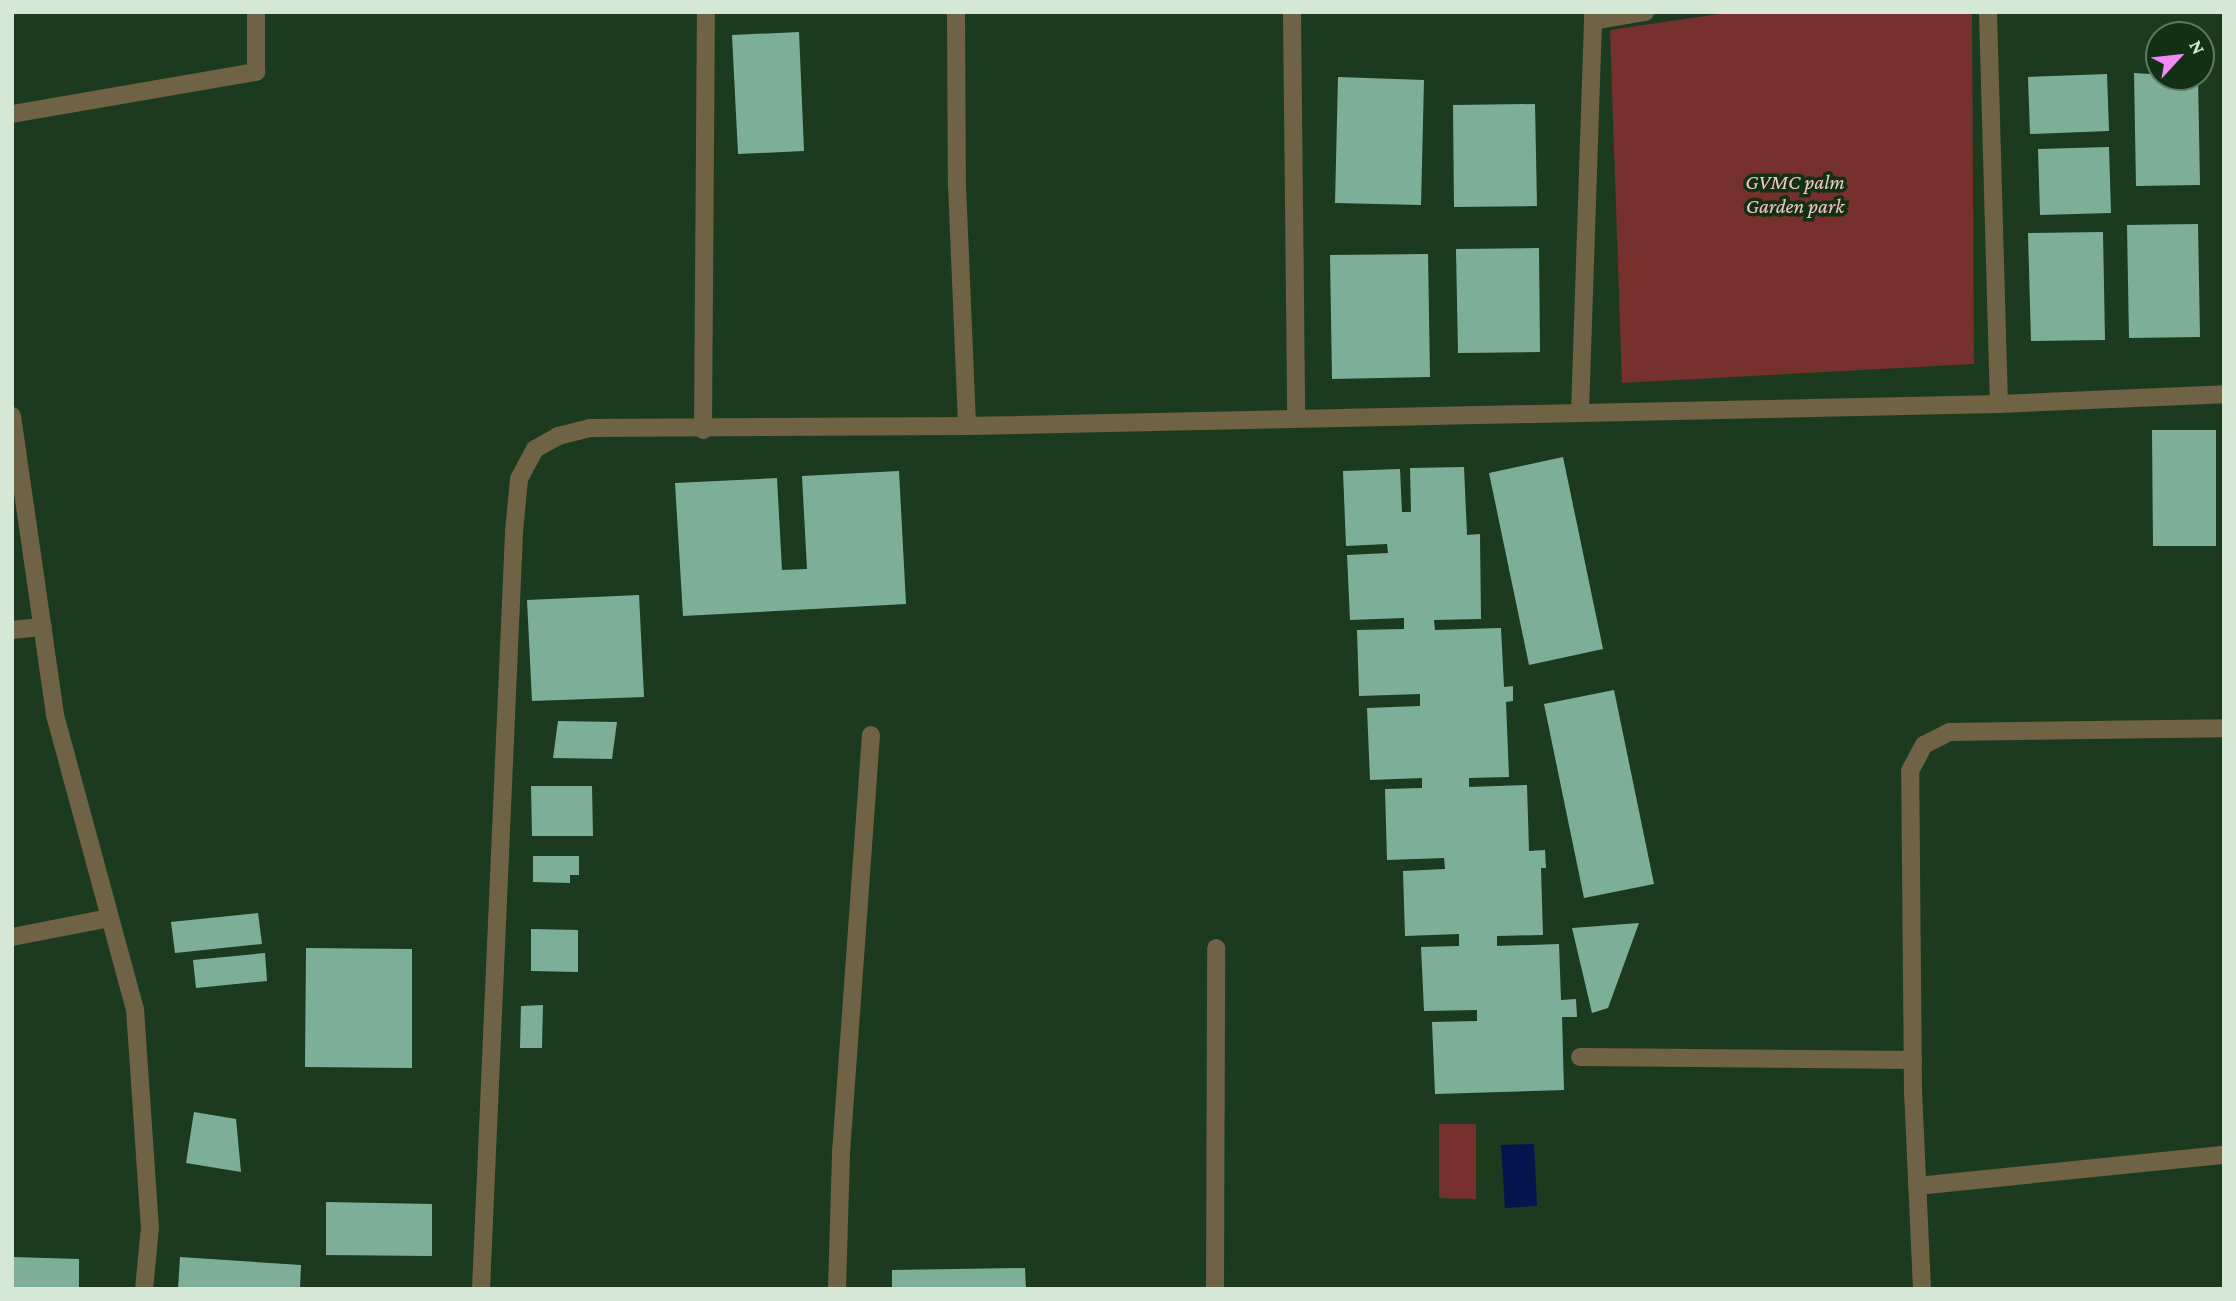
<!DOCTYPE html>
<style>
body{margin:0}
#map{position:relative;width:2236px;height:1301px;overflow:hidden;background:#1c3b1e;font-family:"Crimson Pro",serif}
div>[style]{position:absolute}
.green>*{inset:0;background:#76302d}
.water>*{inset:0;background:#05154e}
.building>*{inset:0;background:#7daf98}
.minor>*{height:18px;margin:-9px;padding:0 9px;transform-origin:9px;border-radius:9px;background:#706244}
span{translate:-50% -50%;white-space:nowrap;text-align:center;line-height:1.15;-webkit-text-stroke:7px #123114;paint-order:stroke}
.park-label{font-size:21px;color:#f5c6c1;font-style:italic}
.frame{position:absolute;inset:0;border:14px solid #d5e8d5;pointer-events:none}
.north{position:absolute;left:2145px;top:21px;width:70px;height:70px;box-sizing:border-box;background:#123114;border:2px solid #607a61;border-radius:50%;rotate:63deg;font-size:19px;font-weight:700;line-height:28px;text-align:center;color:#d5e8d5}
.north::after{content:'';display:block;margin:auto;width:24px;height:32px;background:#f08bf6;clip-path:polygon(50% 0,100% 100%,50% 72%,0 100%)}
</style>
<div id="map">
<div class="green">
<i style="clip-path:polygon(1732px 12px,1972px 12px,1974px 364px,1622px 383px,1610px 30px)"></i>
<i style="clip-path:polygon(1439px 1124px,1476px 1124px,1476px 1199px,1439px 1198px)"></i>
</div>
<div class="water">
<i style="clip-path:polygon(1534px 1144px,1537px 1206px,1505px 1208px,1501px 1145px)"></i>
</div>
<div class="building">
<i style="clip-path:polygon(799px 32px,804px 151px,738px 154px,732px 35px)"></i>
<i style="clip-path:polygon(2134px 73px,2198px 77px,2200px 185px,2136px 186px)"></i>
<i style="clip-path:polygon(2107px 74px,2109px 131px,2030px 134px,2028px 77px)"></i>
<i style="clip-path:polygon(1338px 77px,1424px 80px,1421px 205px,1335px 203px)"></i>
<i style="clip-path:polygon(1535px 104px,1537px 206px,1454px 207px,1453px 105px)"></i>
<i style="clip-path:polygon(2109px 147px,2111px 213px,2040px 215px,2038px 149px)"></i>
<i style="clip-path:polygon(2198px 224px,2200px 337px,2129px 338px,2127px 225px)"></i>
<i style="clip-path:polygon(2103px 232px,2105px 340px,2031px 341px,2028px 233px)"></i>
<i style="clip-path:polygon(1539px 248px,1540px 352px,1458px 353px,1456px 249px)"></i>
<i style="clip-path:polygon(1428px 254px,1430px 377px,1332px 379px,1330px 255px)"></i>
<i style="clip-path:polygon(2152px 430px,2216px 430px,2216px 546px,2153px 546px)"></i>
<i style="clip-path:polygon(1563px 457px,1603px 649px,1529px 665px,1489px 473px)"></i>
<i style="clip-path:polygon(1464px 467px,1467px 535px,1480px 534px,1481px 619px,1434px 620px,1435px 630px,1501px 628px,1504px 687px,1513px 686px,1513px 701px,1506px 702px,1509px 777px,1469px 778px,1469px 787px,1527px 785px,1529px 851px,1545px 850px,1546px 868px,1541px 868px,1543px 935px,1497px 936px,1497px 946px,1559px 944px,1561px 1000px,1576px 999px,1577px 1017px,1562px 1017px,1564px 1090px,1435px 1094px,1432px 1022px,1477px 1021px,1477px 1010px,1424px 1011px,1421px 947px,1459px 946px,1459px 934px,1405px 936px,1403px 871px,1445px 869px,1444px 858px,1387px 860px,1385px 789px,1422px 788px,1422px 778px,1370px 780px,1367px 708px,1420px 706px,1420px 694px,1359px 696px,1357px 630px,1404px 629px,1404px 618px,1350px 620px,1347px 555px,1388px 553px,1387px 544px,1346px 546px,1343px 471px,1400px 469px,1402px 512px,1411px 512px,1410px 468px)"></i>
<i style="clip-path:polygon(899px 471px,906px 604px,683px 616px,675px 483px,777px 478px,782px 570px,807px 569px,802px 476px)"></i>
<i style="clip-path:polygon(639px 595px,644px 697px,532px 701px,527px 600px)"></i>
<i style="clip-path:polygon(1614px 690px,1654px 884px,1584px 898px,1544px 704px)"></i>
<i style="clip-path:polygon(558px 721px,617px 722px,612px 759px,553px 758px)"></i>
<i style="clip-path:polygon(531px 786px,592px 786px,593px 836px,532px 836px)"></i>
<i style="clip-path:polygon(533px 856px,579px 856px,579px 875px,570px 875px,570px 883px,533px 882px)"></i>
<i style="clip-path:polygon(258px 913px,262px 944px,175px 953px,171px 922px)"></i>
<i style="clip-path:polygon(1639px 923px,1608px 1008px,1592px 1013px,1572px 928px)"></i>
<i style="clip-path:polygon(531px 929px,578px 930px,578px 972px,531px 971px)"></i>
<i style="clip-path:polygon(306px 948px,412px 949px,412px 1068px,305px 1067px)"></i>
<i style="clip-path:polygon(265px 953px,267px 981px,196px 988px,193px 960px)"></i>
<i style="clip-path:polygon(543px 1005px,542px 1048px,520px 1048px,521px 1006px)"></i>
<i style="clip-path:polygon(194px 1112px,236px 1119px,241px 1172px,186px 1163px)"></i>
<i style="clip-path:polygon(326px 1202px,432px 1204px,432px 1256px,326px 1255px)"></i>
<i style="clip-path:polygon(12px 1257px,79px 1259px,79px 1289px,12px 1289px)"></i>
<i style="clip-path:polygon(180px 1257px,301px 1265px,300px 1289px,178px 1289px)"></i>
<i style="clip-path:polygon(1025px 1268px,1026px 1289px,892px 1289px,892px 1270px)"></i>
</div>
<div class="minor">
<i style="left:956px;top:12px;width:173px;rotate:89.7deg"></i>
<i style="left:957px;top:185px;width:241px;rotate:87.6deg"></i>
<i style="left:1292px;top:12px;width:404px;rotate:89.4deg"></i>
<i style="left:1988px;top:12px;width:392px;rotate:88.4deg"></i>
<i style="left:1593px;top:21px;width:53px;rotate:-9.8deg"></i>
<i style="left:12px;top:114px;width:248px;rotate:-9.8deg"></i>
<i style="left:256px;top:72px;width:60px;rotate:-90deg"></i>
<i style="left:1580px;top:413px;width:401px;rotate:-88.1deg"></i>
<i style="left:12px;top:416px;width:302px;rotate:81.8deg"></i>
<i style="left:55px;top:715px;width:305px;rotate:74.8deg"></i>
<i style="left:135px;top:1009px;width:219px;rotate:86.1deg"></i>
<i style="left:150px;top:1227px;width:62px;rotate:95.5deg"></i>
<i style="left:703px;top:430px;width:418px;rotate:-89.6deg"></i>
<i style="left:12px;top:630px;width:31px;rotate:-6deg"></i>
<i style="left:12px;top:937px;width:100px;rotate:-11deg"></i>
<i style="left:1580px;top:1057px;width:333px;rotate:0.5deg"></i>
<i style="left:1917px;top:1186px;width:309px;rotate:-5.8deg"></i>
<i style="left:481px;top:1289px;width:758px;rotate:-87.5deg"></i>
<i style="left:514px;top:532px;width:53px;rotate:-84.6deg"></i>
<i style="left:519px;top:479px;width:34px;rotate:-62deg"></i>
<i style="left:535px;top:449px;width:26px;rotate:-29deg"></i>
<i style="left:558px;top:436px;width:32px;rotate:-14deg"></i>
<i style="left:589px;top:428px;width:378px;rotate:-0.3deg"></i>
<i style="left:967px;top:426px;width:1032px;rotate:-1.22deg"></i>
<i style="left:1999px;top:404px;width:225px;rotate:-2.5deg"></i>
<i style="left:837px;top:1289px;width:136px;rotate:-88.3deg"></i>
<i style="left:841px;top:1153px;width:419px;rotate:-85.9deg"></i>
<i style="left:1215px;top:1289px;width:341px;rotate:-89.8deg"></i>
<i style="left:1922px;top:1289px;width:196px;rotate:-92.6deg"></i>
<i style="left:1913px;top:1093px;width:322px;rotate:-90.5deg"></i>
<i style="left:1910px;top:771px;width:30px;rotate:-62deg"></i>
<i style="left:1924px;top:745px;width:29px;rotate:-27deg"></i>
<i style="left:1950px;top:732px;width:274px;rotate:-0.8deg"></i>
</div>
<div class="park-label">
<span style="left:1795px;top:194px">GVMC palm<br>Garden park</span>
</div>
<div class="frame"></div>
<div class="north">N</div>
</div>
